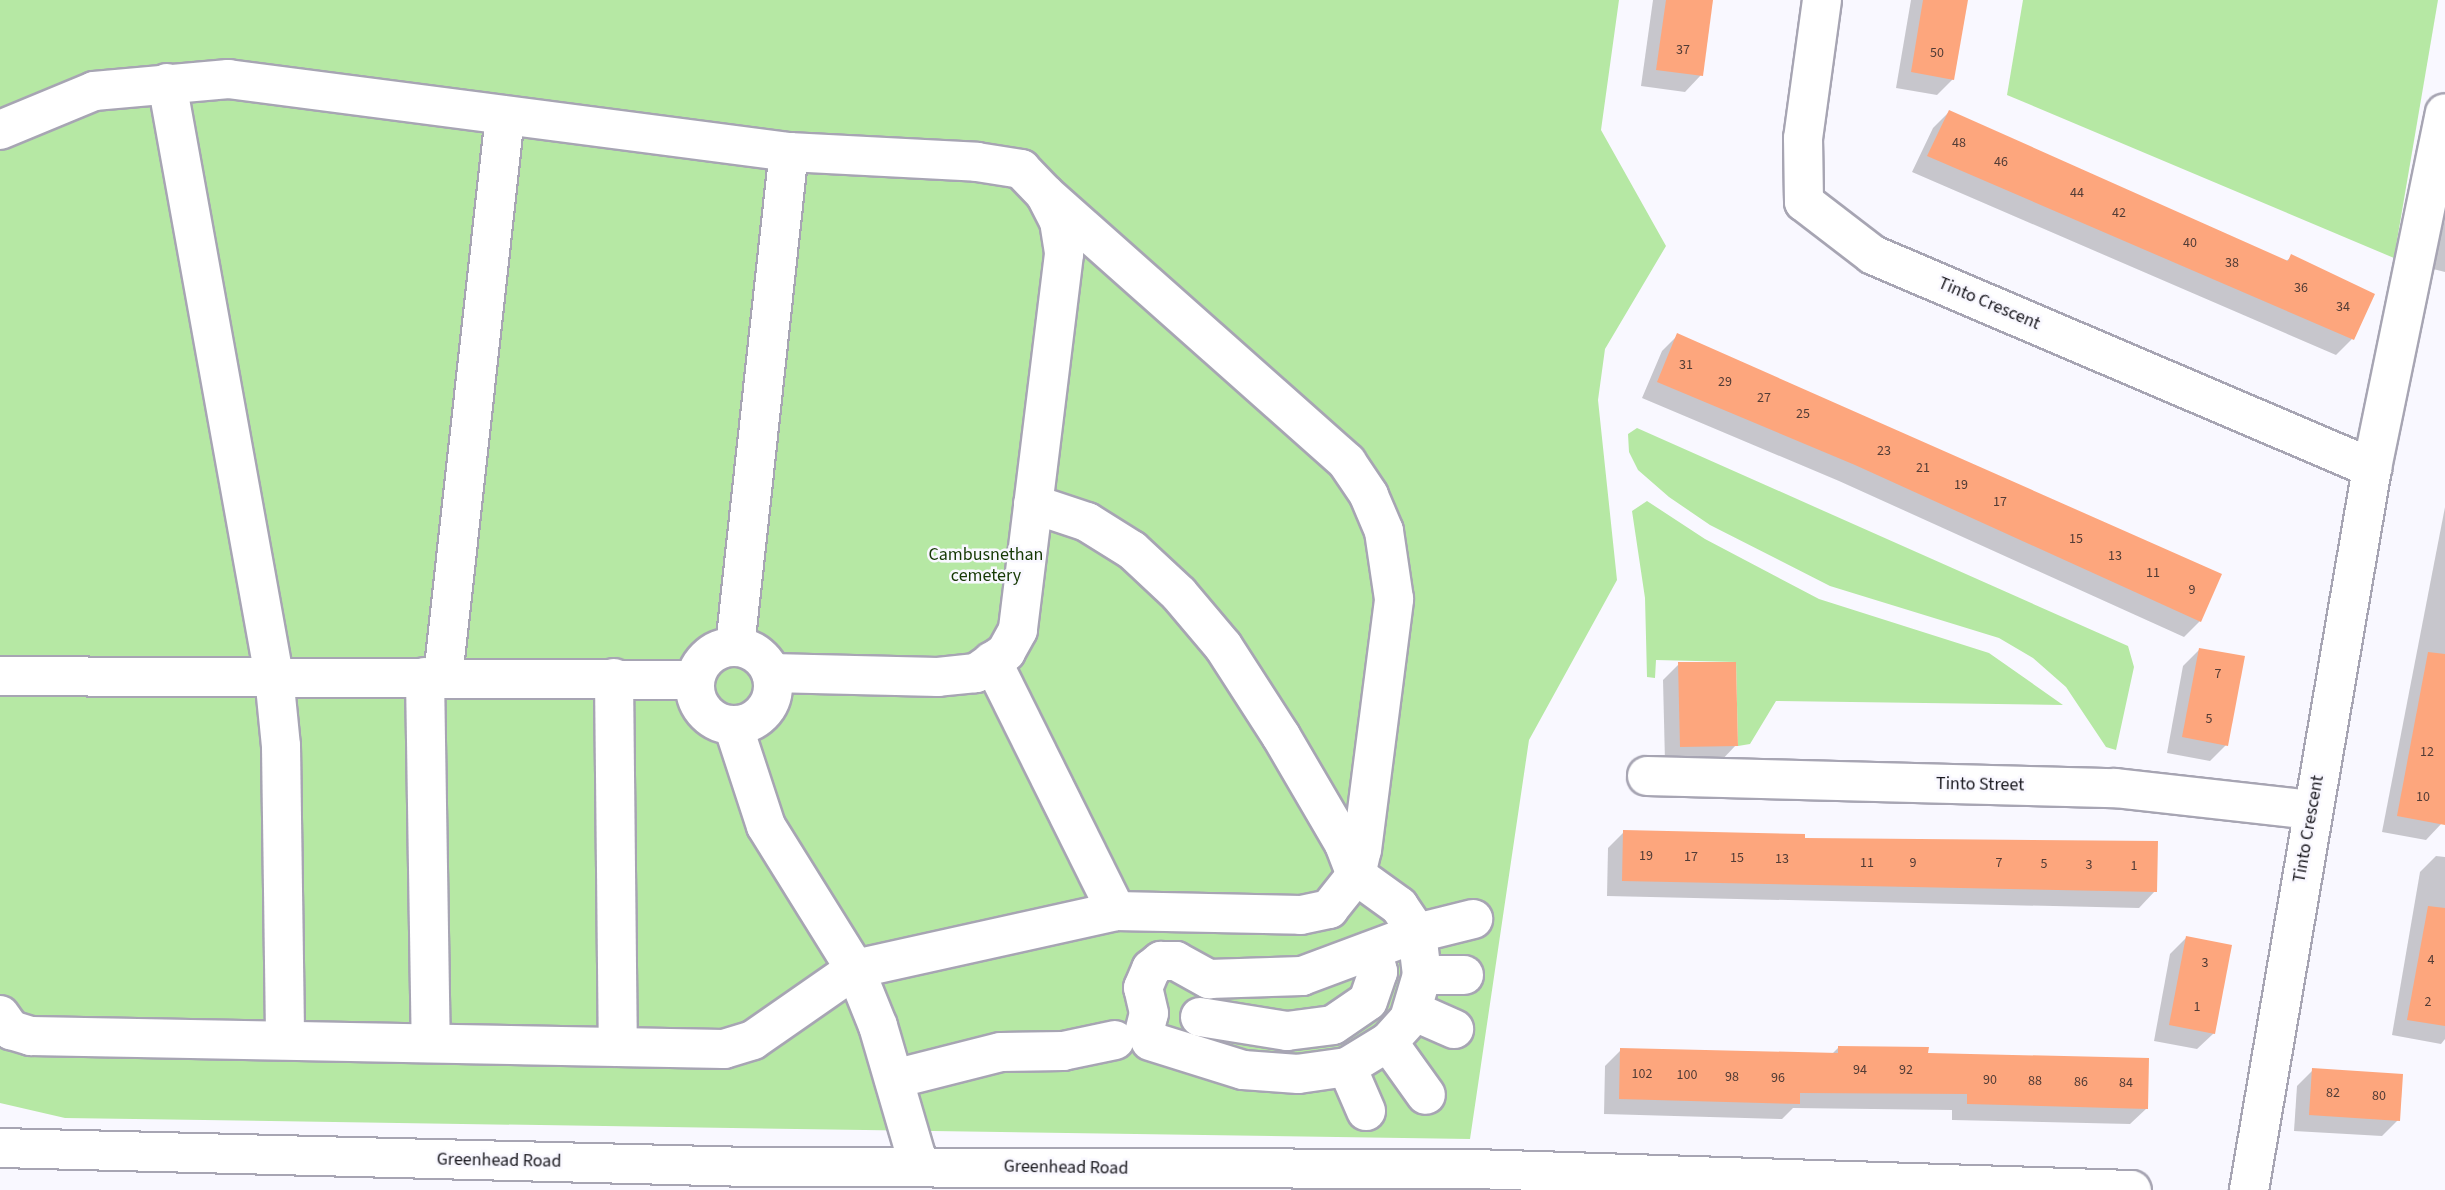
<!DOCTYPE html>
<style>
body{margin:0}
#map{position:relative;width:2445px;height:1190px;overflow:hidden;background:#f9f8ff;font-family:"Source Sans 3",sans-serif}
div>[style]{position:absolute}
.green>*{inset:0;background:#b6e8a4}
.shadow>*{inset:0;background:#0003}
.building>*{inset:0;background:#fda67d}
.roads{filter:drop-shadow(2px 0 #a7a5b3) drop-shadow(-2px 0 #a7a5b3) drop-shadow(0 2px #a7a5b3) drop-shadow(0 -2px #a7a5b3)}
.minor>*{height:38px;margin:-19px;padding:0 19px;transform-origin:19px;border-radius:19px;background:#fff}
.minor>.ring{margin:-19px;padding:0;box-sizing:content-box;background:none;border:38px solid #fff;border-radius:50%}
span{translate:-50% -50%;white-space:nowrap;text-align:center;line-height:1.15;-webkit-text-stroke:5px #f9f8ff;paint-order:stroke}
.number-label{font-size:14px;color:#523c36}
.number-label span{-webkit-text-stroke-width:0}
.street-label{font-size:18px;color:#19181e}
.park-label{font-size:18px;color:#163904}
</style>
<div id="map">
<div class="green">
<i style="clip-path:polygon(0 0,1619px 0,1601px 130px,1666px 246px,1605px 349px,1598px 400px,1617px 580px,1529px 740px,1470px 1139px,65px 1118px,0 1103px)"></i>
<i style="clip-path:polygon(2023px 0,2438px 0,2394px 258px,2007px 95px)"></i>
<i style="clip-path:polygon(1637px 428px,2128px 646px,2134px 667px,2116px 750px,2106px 747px,2066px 687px,2033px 658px,1999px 638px,1830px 586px,1710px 525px,1669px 497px,1638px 470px,1629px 452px,1628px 434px)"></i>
<i style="clip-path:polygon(1647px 501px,1705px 539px,1819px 599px,1989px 653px,2063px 705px,1776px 701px,1750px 744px,1738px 746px,1736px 662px,1656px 660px,1655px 678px,1647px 677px,1645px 598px,1632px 511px)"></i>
</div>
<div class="shadow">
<i style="clip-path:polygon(1653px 0,1711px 0,1701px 75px,1685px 92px,1641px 86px)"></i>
<i style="clip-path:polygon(1911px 0,1966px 0,1953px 79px,1937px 95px,1896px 88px)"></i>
<i style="clip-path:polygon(1949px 112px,2285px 262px,2291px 257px,2352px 339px,2336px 355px,1912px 172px,1933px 128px)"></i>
<i style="clip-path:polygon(2445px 219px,2445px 272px,2433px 269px)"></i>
<i style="clip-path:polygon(1678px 335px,2200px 621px,2184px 637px,1839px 481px,1642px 398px,1662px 351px)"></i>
<i style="clip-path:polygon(2445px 507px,2445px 807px,2442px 823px,2426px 840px,2382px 832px)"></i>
<i style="clip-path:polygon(2199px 650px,2226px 745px,2210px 761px,2167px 753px,2183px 666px)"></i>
<i style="clip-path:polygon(1679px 664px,1736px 745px,1720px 762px,1665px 762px,1663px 680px)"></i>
<i style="clip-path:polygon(1624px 832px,1803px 840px,2155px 891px,2139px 908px,1607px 896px,1608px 848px)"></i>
<i style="clip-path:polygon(2436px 856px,2445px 857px,2445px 1039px,2441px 1044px,2392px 1035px,2420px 872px)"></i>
<i style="clip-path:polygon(2186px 938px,2214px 1033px,2197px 1049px,2154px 1041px,2170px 954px)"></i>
<i style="clip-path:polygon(1839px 1047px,2147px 1108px,2130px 1124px,1952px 1120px,1952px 1110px,1793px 1108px,1782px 1119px,1604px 1114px,1605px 1066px,1621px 1050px,1831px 1055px)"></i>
<i style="clip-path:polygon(2313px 1070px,2398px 1120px,2382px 1136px,2294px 1131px,2297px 1086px)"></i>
</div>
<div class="building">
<i style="clip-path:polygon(1666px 0,1713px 0,1703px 76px,1656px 70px)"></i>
<i style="clip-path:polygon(1923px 0,1968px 0,1954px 80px,1911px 72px)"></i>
<i style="clip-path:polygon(1949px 110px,2288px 261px,2291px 254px,2375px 294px,2354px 340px,1927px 156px)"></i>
<i style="clip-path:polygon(1677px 333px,2222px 574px,2201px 622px,1855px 465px,1657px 382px)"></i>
<i style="clip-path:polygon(2199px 648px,2245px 656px,2228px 746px,2182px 737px)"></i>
<i style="clip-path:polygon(2428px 652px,2445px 654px,2445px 825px,2397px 816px)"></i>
<i style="clip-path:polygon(1678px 662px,1736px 662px,1738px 746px,1680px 747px)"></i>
<i style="clip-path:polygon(1623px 830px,1805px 834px,1805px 838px,2158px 841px,2157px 892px,1622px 881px)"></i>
<i style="clip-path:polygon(2428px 906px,2445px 908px,2445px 1026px,2407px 1020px)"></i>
<i style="clip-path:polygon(2186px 936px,2232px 945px,2215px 1034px,2169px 1025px)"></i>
<i style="clip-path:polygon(1838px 1046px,1929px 1047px,1928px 1053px,2149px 1058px,2148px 1109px,1967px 1104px,1967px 1094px,1800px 1093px,1800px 1104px,1619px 1099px,1620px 1048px,1838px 1053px)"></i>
<i style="clip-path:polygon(2312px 1068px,2403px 1074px,2400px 1121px,2309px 1115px)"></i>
</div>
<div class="roads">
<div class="minor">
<i style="left:1822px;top:0;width:139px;rotate:97.8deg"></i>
<i style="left:1803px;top:138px;width:64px;rotate:89.1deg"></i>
<i style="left:1804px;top:202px;width:87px;rotate:37.5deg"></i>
<i style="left:1873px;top:255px;width:543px;rotate:23.12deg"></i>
<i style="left:167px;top:83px;width:603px;rotate:79.77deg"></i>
<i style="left:274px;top:676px;width:70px;rotate:84.3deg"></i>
<i style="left:281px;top:746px;width:294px;rotate:89.2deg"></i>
<i style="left:0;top:130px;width:102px;rotate:-22.5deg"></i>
<i style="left:94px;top:91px;width:135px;rotate:-5.1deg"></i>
<i style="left:228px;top:79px;width:566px;rotate:7.41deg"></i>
<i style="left:789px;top:152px;width:188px;rotate:3deg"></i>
<i style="left:977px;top:162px;width:45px;rotate:9deg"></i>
<i style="left:1021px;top:169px;width:35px;rotate:46deg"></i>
<i style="left:1045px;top:194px;width:30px;rotate:63deg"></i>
<i style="left:1059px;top:221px;width:33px;rotate:81deg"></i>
<i style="left:1064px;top:254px;width:379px;rotate:97deg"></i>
<i style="left:1018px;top:630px;width:25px;rotate:119deg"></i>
<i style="left:1006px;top:652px;width:37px;rotate:145deg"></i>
<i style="left:976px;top:673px;width:38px;rotate:174deg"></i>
<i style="left:938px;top:677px;width:167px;rotate:-178.6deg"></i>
<i style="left:1033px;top:504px;width:57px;rotate:18.4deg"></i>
<i style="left:1087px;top:522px;width:53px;rotate:31.9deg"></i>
<i style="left:1132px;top:550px;width:64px;rotate:43.1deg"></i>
<i style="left:1179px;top:594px;width:68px;rotate:49.8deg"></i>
<i style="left:1223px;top:646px;width:107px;rotate:57.2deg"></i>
<i style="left:1281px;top:736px;width:125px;rotate:59.7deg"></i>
<i style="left:1344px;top:844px;width:33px;rotate:69deg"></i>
<i style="left:1356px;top:875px;width:53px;rotate:35.8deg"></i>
<i style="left:1399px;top:906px;width:32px;rotate:56deg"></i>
<i style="left:1417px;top:933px;width:42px;rotate:83.2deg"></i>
<i style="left:1422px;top:975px;width:46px;rotate:106.5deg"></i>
<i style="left:1409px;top:1019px;width:31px;rotate:132deg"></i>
<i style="left:1388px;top:1042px;width:48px;rotate:148.6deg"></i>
<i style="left:1347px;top:1067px;width:49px;rotate:171.9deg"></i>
<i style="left:1298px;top:1074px;width:55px;rotate:-175.8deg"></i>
<i style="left:1243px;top:1070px;width:97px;rotate:-162.7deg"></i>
<i style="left:735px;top:647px;width:498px;rotate:-83.8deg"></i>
<i class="ring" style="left:695px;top:647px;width:40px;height:40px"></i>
<i style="left:992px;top:661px;width:279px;rotate:63.6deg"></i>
<i style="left:0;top:676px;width:695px;rotate:0.33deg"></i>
<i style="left:425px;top:677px;width:366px;rotate:89.1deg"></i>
<i style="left:443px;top:677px;width:565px;rotate:-83.7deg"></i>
<i style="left:614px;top:678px;width:369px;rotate:89.4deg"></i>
<i style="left:733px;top:725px;width:106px;rotate:71.9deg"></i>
<i style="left:766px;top:826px;width:168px;rotate:58.1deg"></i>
<i style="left:855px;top:969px;width:61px;rotate:68deg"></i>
<i style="left:878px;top:1026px;width:146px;rotate:73.7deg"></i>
<i style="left:1647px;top:776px;width:468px;rotate:1.5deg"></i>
<i style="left:2115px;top:788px;width:198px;rotate:6.4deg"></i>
<i style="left:1422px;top:975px;width:42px"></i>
<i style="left:1413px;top:1011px;width:45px;rotate:23.7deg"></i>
<i style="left:0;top:1015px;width:19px;rotate:54deg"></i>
<i style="left:11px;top:1030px;width:21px;rotate:17deg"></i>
<i style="left:31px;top:1036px;width:693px;rotate:1.07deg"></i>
<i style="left:724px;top:1049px;width:30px;rotate:-17deg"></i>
<i style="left:753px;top:1040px;width:124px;rotate:-34.8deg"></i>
<i style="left:855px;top:969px;width:267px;rotate:-12.5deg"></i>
<i style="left:1116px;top:911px;width:185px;rotate:1.2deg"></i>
<i style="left:1301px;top:915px;width:29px;rotate:-12deg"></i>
<i style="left:1329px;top:909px;width:43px;rotate:-51.5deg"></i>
<i style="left:1356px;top:875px;width:26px;rotate:-77deg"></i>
<i style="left:1362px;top:850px;width:253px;rotate:-82.7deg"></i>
<i style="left:1394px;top:599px;width:69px;rotate:-98.4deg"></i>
<i style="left:1384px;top:531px;width:39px;rotate:-113deg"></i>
<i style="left:1369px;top:495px;width:40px;rotate:-124deg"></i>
<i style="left:1347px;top:462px;width:404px;rotate:-138.4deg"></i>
<i style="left:1200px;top:1017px;width:88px;rotate:9.1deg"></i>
<i style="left:1287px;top:1031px;width:46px;rotate:-7.4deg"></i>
<i style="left:1333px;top:1025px;width:42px;rotate:-34.4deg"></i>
<i style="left:1368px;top:1001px;width:31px;rotate:-71deg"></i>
<i style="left:1378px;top:972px;width:22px;rotate:-103deg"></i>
<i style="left:1145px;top:1029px;width:16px;rotate:-76deg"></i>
<i style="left:1149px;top:1013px;width:26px;rotate:-103deg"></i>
<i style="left:1143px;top:988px;width:21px;rotate:-67deg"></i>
<i style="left:1151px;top:969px;width:13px;rotate:-39deg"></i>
<i style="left:1161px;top:961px;width:15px"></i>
<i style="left:1176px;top:961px;width:38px;rotate:29deg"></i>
<i style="left:1209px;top:979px;width:93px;rotate:-1.8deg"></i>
<i style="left:1302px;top:976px;width:123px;rotate:-20.5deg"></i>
<i style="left:1417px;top:933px;width:58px;rotate:-14deg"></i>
<i style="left:1388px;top:1042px;width:65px;rotate:54.4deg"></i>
<i style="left:1347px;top:1067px;width:48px;rotate:66.6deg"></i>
<i style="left:894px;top:1079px;width:110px;rotate:-14.2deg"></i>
<i style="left:1001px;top:1052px;width:62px;rotate:-0.9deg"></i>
<i style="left:1063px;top:1051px;width:53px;rotate:-11.9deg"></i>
<i style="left:0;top:1148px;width:751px;rotate:1.45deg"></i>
<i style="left:751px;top:1167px;width:723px;rotate:0.16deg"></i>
<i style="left:1474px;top:1169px;width:658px;rotate:1.83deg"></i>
<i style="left:2249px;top:1190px;width:732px;rotate:-80.33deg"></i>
<i style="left:2372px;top:468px;width:362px;rotate:-78.4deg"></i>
</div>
</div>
<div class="number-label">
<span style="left:1683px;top:50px">37</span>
<span style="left:1937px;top:53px">50</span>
<span style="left:1959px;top:143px">48</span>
<span style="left:2001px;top:162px">46</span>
<span style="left:2077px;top:193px">44</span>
<span style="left:2119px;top:213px">42</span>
<span style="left:2190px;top:243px">40</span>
<span style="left:2232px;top:263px">38</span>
<span style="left:2301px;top:288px">36</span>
<span style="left:2343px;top:307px">34</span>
<span style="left:1686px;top:365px">31</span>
<span style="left:1725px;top:382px">29</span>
<span style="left:1764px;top:398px">27</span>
<span style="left:1803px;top:414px">25</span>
<span style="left:1884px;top:451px">23</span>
<span style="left:1923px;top:468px">21</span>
<span style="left:1961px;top:485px">19</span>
<span style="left:2000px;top:502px">17</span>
<span style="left:2076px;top:539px">15</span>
<span style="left:2115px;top:556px">13</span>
<span style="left:2153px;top:573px">11</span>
<span style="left:2192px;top:590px">9</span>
<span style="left:2218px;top:674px">7</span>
<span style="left:2209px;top:719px">5</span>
<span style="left:2427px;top:752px">12</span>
<span style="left:2423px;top:797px">10</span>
<span style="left:1646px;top:856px">19</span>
<span style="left:1691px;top:857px">17</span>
<span style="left:1737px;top:858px">15</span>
<span style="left:1782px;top:859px">13</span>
<span style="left:1867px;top:863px">11</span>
<span style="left:1913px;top:863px">9</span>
<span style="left:1999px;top:863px">7</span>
<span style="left:2044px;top:864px">5</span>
<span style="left:2089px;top:865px">3</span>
<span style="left:2134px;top:866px">1</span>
<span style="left:2431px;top:960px">4</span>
<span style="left:2205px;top:963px">3</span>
<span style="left:2428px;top:1002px">2</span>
<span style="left:2197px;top:1007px">1</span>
<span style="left:1860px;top:1070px">94</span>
<span style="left:1906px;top:1070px">92</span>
<span style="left:1642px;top:1074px">102</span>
<span style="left:1687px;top:1075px">100</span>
<span style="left:1732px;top:1077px">98</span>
<span style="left:1778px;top:1078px">96</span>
<span style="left:1990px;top:1080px">90</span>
<span style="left:2035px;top:1081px">88</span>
<span style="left:2081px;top:1082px">86</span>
<span style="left:2126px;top:1083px">84</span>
<span style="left:2333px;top:1093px">82</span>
<span style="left:2379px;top:1096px">80</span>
</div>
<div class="street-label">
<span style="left:1989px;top:304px;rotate:23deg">Tinto Crescent</span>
<span style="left:1980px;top:785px;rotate:1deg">Tinto Street</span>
<span style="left:2309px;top:829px;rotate:-80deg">Tinto Crescent</span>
<span style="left:499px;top:1161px;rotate:1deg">Greenhead Road</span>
<span style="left:1066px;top:1168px;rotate:1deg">Greenhead Road</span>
</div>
<div class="park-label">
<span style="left:986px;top:566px">Cambusnethan<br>cemetery</span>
</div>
</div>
